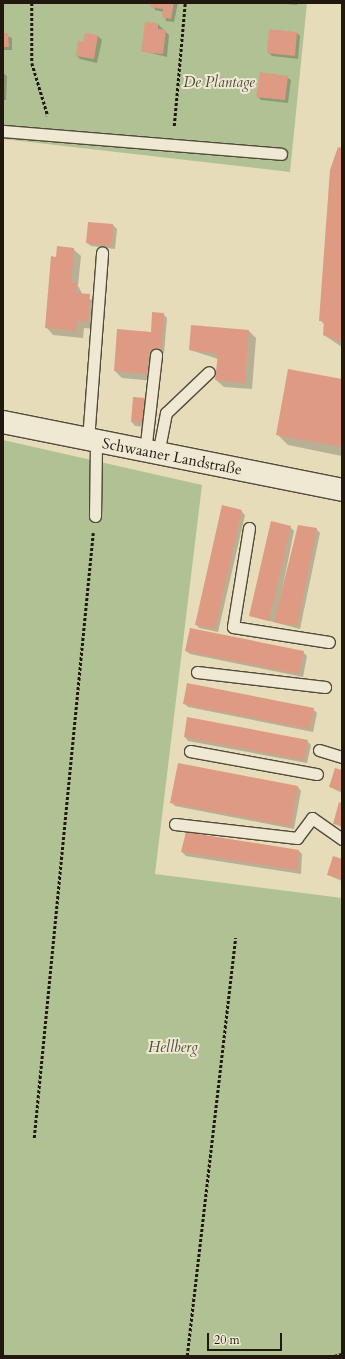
<!DOCTYPE html>
<meta charset="utf-8">
<style>
body{margin:0}
#map{position:relative;width:345px;height:1359px;overflow:hidden;background:#e6dcba;font-family:Cardo,serif}
div>[style]{position:absolute}
.green>*{inset:0;background:#b0c294}
.shadow>*{inset:0;background:#0003}
.building>*{inset:0;background:#de9a82}
.path>*{height:2.5px;margin-top:-1.25px;transform-origin:0;background:repeating-linear-gradient(90deg,#211910 0 3px,transparent 0 5px)}
.roads{filter:drop-shadow(1px 0 #524a3a) drop-shadow(-1px 0 #524a3a) drop-shadow(0 1px #524a3a) drop-shadow(0 -1px #524a3a)}
.lane>*{height:11px;margin:-5.5px;padding:0 5.5px;transform-origin:5.5px;border-radius:5.5px;background:#efe8d2}
.street>*{height:22px;margin:-11px;padding:0 11px;transform-origin:11px;border-radius:11px;background:#efe8d2}
span{translate:-50% -50%;white-space:nowrap;text-align:center;line-height:1.15;-webkit-text-stroke:4px #efe8d2;paint-order:stroke}
.park-label{font-size:15px;color:#4c4c38;font-style:italic}
.street-label{font-size:15px;color:#211910}
.frame{position:absolute;inset:0;border:4px solid #211910;pointer-events:none}
.scale{position:absolute;left:207px;top:1333px;width:75px;height:18px;box-sizing:border-box;border:2px solid #211910;border-top:0;padding-left:5px;font-size:12px;line-height:14px;white-space:nowrap;color:#211910;-webkit-text-stroke:3px #efe8d2;paint-order:stroke}
</style>
<div id="map">
<div class="green">
<i style="clip-path:polygon(3px 3px,307px 3px,290px 172px,3px 139px)"></i>
<i style="clip-path:polygon(3px 440px,202px 485px,155px 874px,342px 898px,342px 1356px,3px 1356px)"></i>
</div>
<div class="shadow">
<i style="clip-path:polygon(152px 3px,178px 3px,174px 22px,166px 21px,164px 12px,155px 10px)"></i>
<i style="clip-path:polygon(275px 3px,298px 3px,297px 5px)"></i>
<i style="clip-path:polygon(158px 24px,169px 35px,167px 57px,143px 51px)"></i>
<i style="clip-path:polygon(297px 33px,300px 36px,298px 59px,272px 56px,268px 52px)"></i>
<i style="clip-path:polygon(3px 34px,12px 38px,12px 50px,3px 50px)"></i>
<i style="clip-path:polygon(98px 36px,102px 40px,97px 63px,80px 59px,77px 56px,84px 43px)"></i>
<i style="clip-path:polygon(3px 73px,7px 76px,6px 100px,3px 100px)"></i>
<i style="clip-path:polygon(287px 77px,291px 80px,288px 103px,261px 100px,257px 96px)"></i>
<i style="clip-path:polygon(342px 149px,342px 347px,324px 335px,325px 325px,320px 320px)"></i>
<i style="clip-path:polygon(113px 225px,117px 229px,115px 249px,91px 246px,87px 243px)"></i>
<i style="clip-path:polygon(73px 249px,81px 256px,78px 286px,83px 295px,97px 303px,95px 329px,84px 328px,83px 338px,53px 335px,46px 327px,57px 258px)"></i>
<i style="clip-path:polygon(163px 314px,167px 318px,164px 353px,156px 352px,154px 381px,122px 378px,115px 371px,152px 334px)"></i>
<i style="clip-path:polygon(249px 331px,256px 338px,252px 389px,224px 387px,216px 380px,218px 359px,190px 350px)"></i>
<i style="clip-path:polygon(342px 380px,342px 456px,288px 445px,277px 434px)"></i>
<i style="clip-path:polygon(145px 399px,147px 427px,135px 426px,132px 422px)"></i>
<i style="clip-path:polygon(241px 511px,245px 515px,218px 632px,199px 628px,196px 624px)"></i>
<i style="clip-path:polygon(290px 527px,294px 531px,278px 610px,316px 529px,320px 533px,300px 629px,250px 616px)"></i>
<i style="clip-path:polygon(186px 651px,303px 652px,307px 656px,303px 677px,190px 654px)"></i>
<i style="clip-path:polygon(184px 703px,313px 709px,317px 713px,313px 732px,188px 707px)"></i>
<i style="clip-path:polygon(185px 737px,307px 741px,311px 745px,307px 763px,188px 741px)"></i>
<i style="clip-path:polygon(342px 771px,342px 793px,330px 787px)"></i>
<i style="clip-path:polygon(298px 787px,301px 791px,294px 829px,175px 806px,171px 802px)"></i>
<i style="clip-path:polygon(342px 804px,342px 828px,335px 823px)"></i>
<i style="clip-path:polygon(186px 833px,299px 851px,302px 854px,301px 874px,186px 856px,182px 852px)"></i>
<i style="clip-path:polygon(342px 860px,342px 881px,328px 875px)"></i>
</div>
<div class="building">
<i style="clip-path:polygon(151px 3px,174px 3px,171px 19px,162px 17px,163px 9px,150px 7px)"></i>
<i style="clip-path:polygon(145px 22px,158px 23px,158px 29px,166px 30px,163px 54px,141px 52px)"></i>
<i style="clip-path:polygon(269px 29px,297px 32px,295px 56px,267px 53px)"></i>
<i style="clip-path:polygon(3px 33px,8px 33px,9px 47px,3px 47px)"></i>
<i style="clip-path:polygon(85px 33px,98px 35px,94px 59px,76px 56px,78px 41px,83px 42px)"></i>
<i style="clip-path:polygon(260px 72px,288px 76px,285px 100px,256px 97px)"></i>
<i style="clip-path:polygon(338px 147px,342px 148px,342px 342px,323px 335px,324px 321px,319px 321px,330px 170px)"></i>
<i style="clip-path:polygon(88px 222px,113px 224px,112px 246px,86px 243px)"></i>
<i style="clip-path:polygon(57px 246px,74px 248px,71px 283px,77px 283px,76px 293px,90px 294px,88px 322px,77px 321px,76px 331px,45px 328px,51px 256px,56px 257px)"></i>
<i style="clip-path:polygon(152px 312px,164px 313px,161px 350px,149px 349px,147px 374px,114px 371px,117px 329px,151px 332px)"></i>
<i style="clip-path:polygon(191px 325px,249px 330px,245px 383px,215px 380px,218px 354px,189px 350px)"></i>
<i style="clip-path:polygon(288px 369px,342px 379px,342px 447px,276px 435px)"></i>
<i style="clip-path:polygon(133px 397px,146px 398px,143px 423px,131px 422px)"></i>
<i style="clip-path:polygon(222px 505px,242px 510px,215px 629px,195px 625px)"></i>
<i style="clip-path:polygon(271px 521px,291px 526px,269px 621px,249px 616px)"></i>
<i style="clip-path:polygon(298px 525px,317px 528px,297px 626px,274px 622px)"></i>
<i style="clip-path:polygon(190px 628px,304px 651px,299px 674px,185px 651px)"></i>
<i style="clip-path:polygon(187px 683px,314px 708px,310px 729px,183px 704px)"></i>
<i style="clip-path:polygon(187px 717px,308px 740px,304px 760px,184px 737px)"></i>
<i style="clip-path:polygon(178px 763px,298px 786px,291px 826px,170px 803px)"></i>
<i style="clip-path:polygon(335px 768px,342px 770px,342px 791px,329px 787px)"></i>
<i style="clip-path:polygon(339px 802px,342px 803px,342px 826px,333px 824px)"></i>
<i style="clip-path:polygon(186px 832px,299px 850px,297px 870px,181px 852px)"></i>
<i style="clip-path:polygon(333px 856px,342px 859px,342px 879px,327px 875px)"></i>
</div>
<div class="path">
<i style="left:32px;top:3px;width:60px;rotate:90deg"></i>
<i style="left:32px;top:63px;width:55px;rotate:73.2deg"></i>
<i style="left:174px;top:126px;width:123px;rotate:-84.9deg"></i>
<i style="left:34px;top:1138px;width:608px;rotate:-84.43deg"></i>
<i style="left:187px;top:1356px;width:421px;rotate:-83.4deg"></i>
<i style="left:334px;top:1356px;width:8px;rotate:-14deg"></i>
</div>
<div class="roads">
<div class="lane">
<i style="left:3px;top:131px;width:279px;rotate:4.7deg"></i>
<i style="left:88px;top:440px;width:188px;rotate:-85.7deg"></i>
<i style="left:145px;top:452px;width:98px;rotate:-83.5deg"></i>
<i style="left:158px;top:454px;width:42px;rotate:-79deg"></i>
<i style="left:166px;top:413px;width:59px;rotate:-43.6deg"></i>
<i style="left:95px;top:516px;width:75px;rotate:-89.2deg"></i>
<i style="left:249px;top:528px;width:100px;rotate:99.2deg"></i>
<i style="left:233px;top:627px;width:97px;rotate:8.9deg"></i>
<i style="left:197px;top:672px;width:129px;rotate:6.7deg"></i>
<i style="left:319px;top:750px;width:24px;rotate:17deg"></i>
<i style="left:190px;top:751px;width:129px;rotate:10.3deg"></i>
<i style="left:175px;top:824px;width:123px;rotate:6.5deg"></i>
<i style="left:297px;top:838px;width:25px;rotate:-53deg"></i>
<i style="left:312px;top:818px;width:37px;rotate:35deg"></i>
</div>
<div class="street">
<i style="left:3px;top:422px;width:346px;rotate:11.3deg"></i>
</div>
</div>
<div class="park-label">
<span style="left:219px;top:83px">De Plantage</span>
<span style="left:173px;top:1048px">Hellberg</span>
</div>
<div class="street-label">
<span style="left:172px;top:457px;rotate:11deg">Schwaaner Landstraße</span>
</div>
<div class="frame"></div>
<div class="scale">20 m</div>
</div>
